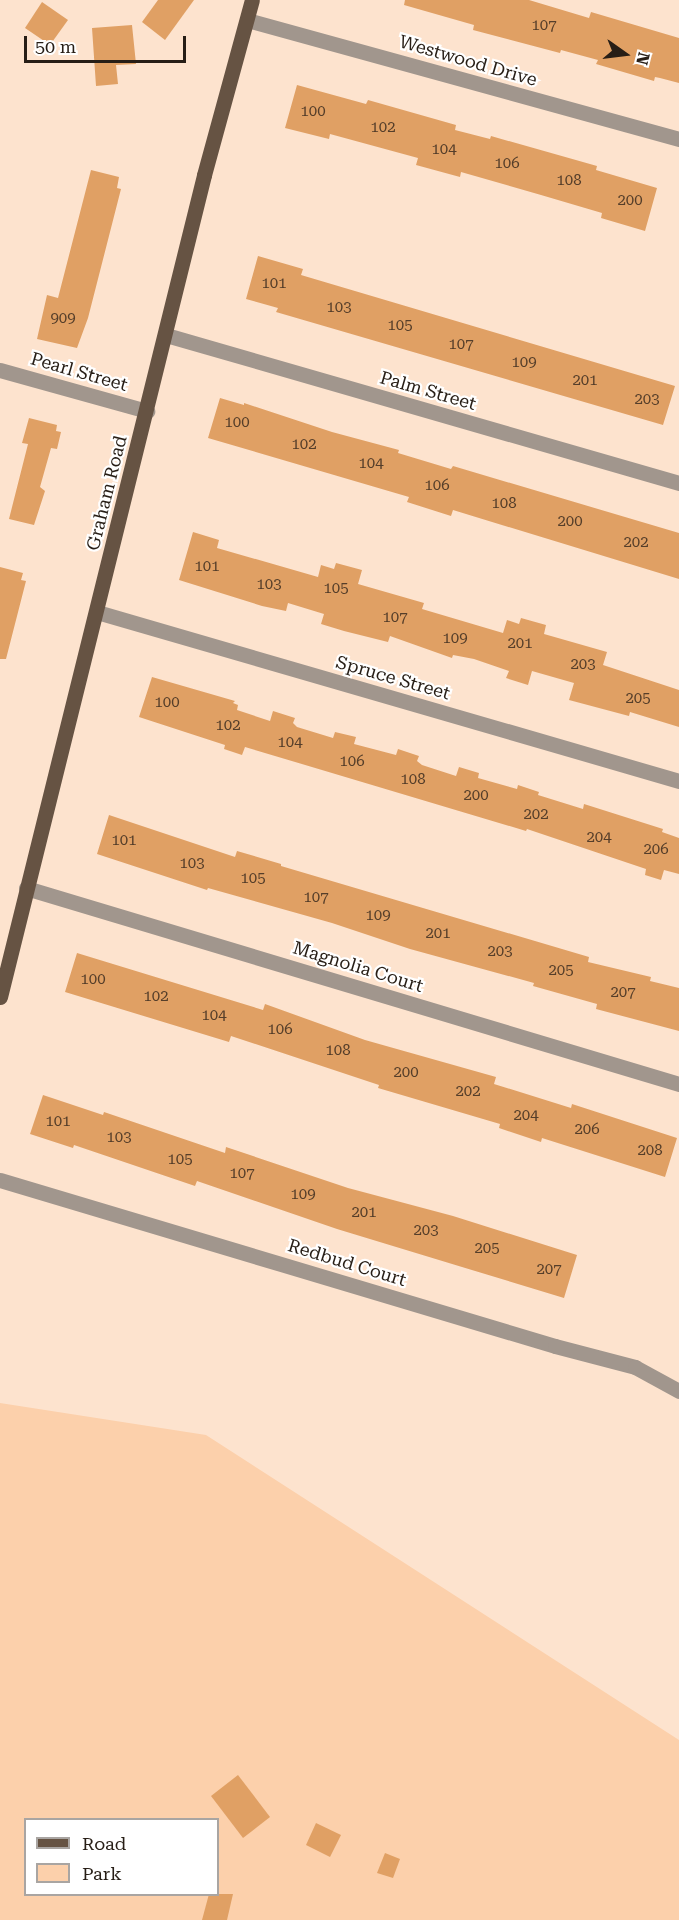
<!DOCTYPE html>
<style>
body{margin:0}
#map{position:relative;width:679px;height:1920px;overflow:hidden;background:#fde3ce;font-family:"Roboto Serif",serif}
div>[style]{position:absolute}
.green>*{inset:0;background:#fcd0ab}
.building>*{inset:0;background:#e0a064}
.minor>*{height:15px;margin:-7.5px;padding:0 7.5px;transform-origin:7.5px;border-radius:7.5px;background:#a1968d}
.major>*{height:15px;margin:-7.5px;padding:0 7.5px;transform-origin:7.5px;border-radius:7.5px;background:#665343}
span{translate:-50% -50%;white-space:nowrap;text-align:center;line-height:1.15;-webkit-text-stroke:4.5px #fff;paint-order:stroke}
.number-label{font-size:15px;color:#553e2a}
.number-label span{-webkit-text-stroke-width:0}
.street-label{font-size:18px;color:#271e16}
.legend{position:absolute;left:24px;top:1818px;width:195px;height:78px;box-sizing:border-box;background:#fff;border:2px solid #a9a5a2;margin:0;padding:8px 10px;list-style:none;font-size:18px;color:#271e16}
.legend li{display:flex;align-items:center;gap:12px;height:30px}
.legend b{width:30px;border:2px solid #a9a5a2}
.north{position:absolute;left:595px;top:24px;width:60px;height:60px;-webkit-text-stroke:4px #fff;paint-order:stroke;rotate:104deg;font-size:16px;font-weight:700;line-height:24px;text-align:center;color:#271e16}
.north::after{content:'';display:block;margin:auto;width:21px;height:27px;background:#271e16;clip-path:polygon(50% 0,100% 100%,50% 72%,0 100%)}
.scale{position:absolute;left:24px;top:36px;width:162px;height:27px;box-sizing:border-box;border:3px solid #271e16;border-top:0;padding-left:8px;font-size:18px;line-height:21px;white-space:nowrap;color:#271e16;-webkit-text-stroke:4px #fff;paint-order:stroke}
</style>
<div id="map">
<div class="green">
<i style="clip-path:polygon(evenodd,0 1403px,206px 1435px,679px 1740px,679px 1920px,0 1920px,0 1403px,26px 1820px,218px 1820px,218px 1894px,26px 1894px,26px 1820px)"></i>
</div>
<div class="building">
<i style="clip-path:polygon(158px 0,194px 0,165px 40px,142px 22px)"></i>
<i style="clip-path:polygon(405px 0,529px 0,589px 18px,591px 12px,679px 38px,679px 83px,660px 78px,655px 77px,654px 81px,596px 64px,598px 60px,561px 50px,560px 53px,473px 30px,474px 25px,404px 5px)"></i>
<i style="clip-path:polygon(42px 2px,68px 20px,50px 45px,25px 28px)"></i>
<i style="clip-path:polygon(132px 25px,136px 64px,116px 65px,118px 84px,96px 86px,92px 28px)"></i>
<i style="clip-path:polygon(297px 85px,366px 104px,368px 100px,456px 125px,455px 130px,490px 139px,491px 136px,597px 166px,596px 170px,657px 188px,645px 231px,601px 218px,602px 213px,541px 195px,461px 172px,460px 177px,416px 165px,418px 158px,330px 134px,329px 139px,285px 128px)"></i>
<i style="clip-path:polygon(91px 170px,119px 177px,117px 188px,121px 189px,88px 318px,77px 348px,37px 339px,47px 295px,58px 298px)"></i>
<i style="clip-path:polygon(258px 256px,303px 269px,301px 275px,675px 386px,663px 425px,276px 312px,278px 308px,246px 299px)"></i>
<i style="clip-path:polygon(220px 398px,244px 405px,244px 403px,332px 432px,399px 450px,398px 453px,451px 469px,453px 466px,679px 533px,679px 579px,453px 510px,451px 516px,407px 502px,409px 497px,208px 438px)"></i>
<i style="clip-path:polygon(29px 418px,57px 425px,56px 431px,61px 432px,57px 449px,51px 448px,40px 487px,45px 491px,34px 525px,9px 519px,28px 444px,22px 443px)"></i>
<i style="clip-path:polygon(193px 532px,219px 540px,217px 548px,318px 577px,321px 565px,334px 569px,336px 563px,362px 570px,358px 584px,424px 603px,422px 609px,503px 633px,507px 620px,519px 624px,521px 618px,546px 625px,544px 634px,607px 652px,603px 665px,679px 690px,679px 727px,630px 712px,629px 716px,569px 700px,574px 683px,532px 671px,528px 685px,506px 678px,509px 671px,474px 659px,453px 655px,452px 658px,390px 636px,388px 642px,344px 631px,321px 624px,324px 614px,288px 603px,286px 611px,262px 606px,179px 580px)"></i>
<i style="clip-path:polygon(0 567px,23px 573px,21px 580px,26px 581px,6px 659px,0 659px)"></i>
<i style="clip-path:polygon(152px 677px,235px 701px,233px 703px,238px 705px,237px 710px,270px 721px,273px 711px,295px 718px,293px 723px,297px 727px,333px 738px,335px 732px,356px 737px,354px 744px,396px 755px,398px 749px,419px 756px,417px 761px,422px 765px,456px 776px,459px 767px,479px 773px,478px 778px,517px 789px,518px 785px,539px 792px,538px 795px,583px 809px,584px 804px,663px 829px,662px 832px,679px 838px,679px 874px,664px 870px,661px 880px,645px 875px,646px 869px,527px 829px,526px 831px,245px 747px,242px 755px,224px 749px,225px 745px,139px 717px)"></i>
<i style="clip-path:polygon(109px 815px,235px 857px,237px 851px,281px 864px,281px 866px,589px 957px,588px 962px,651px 977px,650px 981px,679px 988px,679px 1031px,596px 1009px,597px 1004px,533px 986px,534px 983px,410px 949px,332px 923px,208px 888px,207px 890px,97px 854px)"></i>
<i style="clip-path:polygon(77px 953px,263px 1010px,265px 1004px,365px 1040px,496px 1077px,494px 1084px,571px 1108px,572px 1104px,677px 1138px,665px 1177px,542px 1138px,541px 1142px,499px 1128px,500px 1124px,378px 1088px,379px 1085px,231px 1036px,229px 1042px,65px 992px)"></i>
<i style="clip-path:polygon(43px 1095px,103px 1115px,104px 1112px,225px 1153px,226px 1147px,348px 1188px,453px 1216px,577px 1255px,564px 1298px,337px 1229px,197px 1181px,195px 1186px,74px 1145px,73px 1148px,30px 1134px)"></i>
<i style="clip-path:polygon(238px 1775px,270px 1817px,243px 1838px,211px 1796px)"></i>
<i style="clip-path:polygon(316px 1823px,341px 1835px,330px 1857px,306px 1845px)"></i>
<i style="clip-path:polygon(385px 1853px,400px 1859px,393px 1878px,377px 1873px)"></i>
<i style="clip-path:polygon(209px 1894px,233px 1894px,227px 1920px,202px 1920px)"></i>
</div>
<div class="minor">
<i style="left:247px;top:20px;width:448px;rotate:15.4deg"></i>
<i style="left:166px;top:335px;width:534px;rotate:16.09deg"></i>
<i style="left:0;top:370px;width:153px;rotate:15.6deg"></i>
<i style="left:97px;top:612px;width:606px;rotate:16.19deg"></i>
<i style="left:26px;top:888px;width:682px;rotate:16.71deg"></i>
<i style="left:0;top:1180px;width:579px;rotate:16.65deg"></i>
<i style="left:555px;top:1346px;width:83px;rotate:14.7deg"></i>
<i style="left:635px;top:1367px;width:50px;rotate:28.6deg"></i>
</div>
<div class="major">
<i style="left:0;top:997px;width:847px;rotate:-76.06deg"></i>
<i style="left:204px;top:175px;width:181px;rotate:-74.7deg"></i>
</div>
<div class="number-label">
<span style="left:544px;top:26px">107</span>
<span style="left:313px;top:112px">100</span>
<span style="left:383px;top:128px">102</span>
<span style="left:444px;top:150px">104</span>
<span style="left:507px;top:164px">106</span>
<span style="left:569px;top:181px">108</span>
<span style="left:630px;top:201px">200</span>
<span style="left:274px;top:284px">101</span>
<span style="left:339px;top:308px">103</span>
<span style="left:63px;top:319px">909</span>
<span style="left:400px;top:326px">105</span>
<span style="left:461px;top:345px">107</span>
<span style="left:524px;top:363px">109</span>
<span style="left:585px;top:381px">201</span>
<span style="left:647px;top:400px">203</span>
<span style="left:237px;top:423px">100</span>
<span style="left:304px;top:445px">102</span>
<span style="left:371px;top:464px">104</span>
<span style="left:437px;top:486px">106</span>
<span style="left:504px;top:504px">108</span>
<span style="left:570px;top:522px">200</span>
<span style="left:636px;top:543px">202</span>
<span style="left:207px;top:567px">101</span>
<span style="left:269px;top:585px">103</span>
<span style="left:336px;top:589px">105</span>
<span style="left:395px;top:618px">107</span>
<span style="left:455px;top:639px">109</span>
<span style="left:520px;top:644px">201</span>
<span style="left:583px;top:665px">203</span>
<span style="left:638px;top:699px">205</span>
<span style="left:167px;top:703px">100</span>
<span style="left:228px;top:726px">102</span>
<span style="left:290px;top:743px">104</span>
<span style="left:352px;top:762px">106</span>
<span style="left:413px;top:780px">108</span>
<span style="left:476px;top:796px">200</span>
<span style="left:536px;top:815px">202</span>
<span style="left:599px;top:838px">204</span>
<span style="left:124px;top:841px">101</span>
<span style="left:656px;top:850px">206</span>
<span style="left:192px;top:864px">103</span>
<span style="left:253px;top:879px">105</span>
<span style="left:316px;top:898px">107</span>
<span style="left:378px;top:916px">109</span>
<span style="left:438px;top:934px">201</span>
<span style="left:500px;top:952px">203</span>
<span style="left:561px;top:971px">205</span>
<span style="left:93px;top:980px">100</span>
<span style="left:623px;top:993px">207</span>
<span style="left:156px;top:997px">102</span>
<span style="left:214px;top:1016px">104</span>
<span style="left:280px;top:1030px">106</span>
<span style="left:338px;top:1051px">108</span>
<span style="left:406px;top:1073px">200</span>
<span style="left:468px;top:1092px">202</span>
<span style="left:526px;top:1116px">204</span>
<span style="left:58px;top:1122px">101</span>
<span style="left:587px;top:1130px">206</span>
<span style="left:119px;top:1138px">103</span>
<span style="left:650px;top:1151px">208</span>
<span style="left:180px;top:1160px">105</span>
<span style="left:242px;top:1174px">107</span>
<span style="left:303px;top:1195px">109</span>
<span style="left:364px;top:1213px">201</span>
<span style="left:426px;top:1231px">203</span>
<span style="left:487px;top:1249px">205</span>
<span style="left:549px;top:1270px">207</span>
</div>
<div class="street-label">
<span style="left:468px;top:61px;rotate:16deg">Westwood Drive</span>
<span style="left:79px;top:372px;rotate:16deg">Pearl Street</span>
<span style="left:428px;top:391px;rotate:16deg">Palm Street</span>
<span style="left:107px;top:493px;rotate:-76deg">Graham Road</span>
<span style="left:393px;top:678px;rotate:16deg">Spruce Street</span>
<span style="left:358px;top:967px;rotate:17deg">Magnolia Court</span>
<span style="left:347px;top:1263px;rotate:17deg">Redbud Court</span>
</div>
<ul class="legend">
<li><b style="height:8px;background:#665343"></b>Road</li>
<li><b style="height:16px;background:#fcd0ab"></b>Park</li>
</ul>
<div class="north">N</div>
<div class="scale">50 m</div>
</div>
